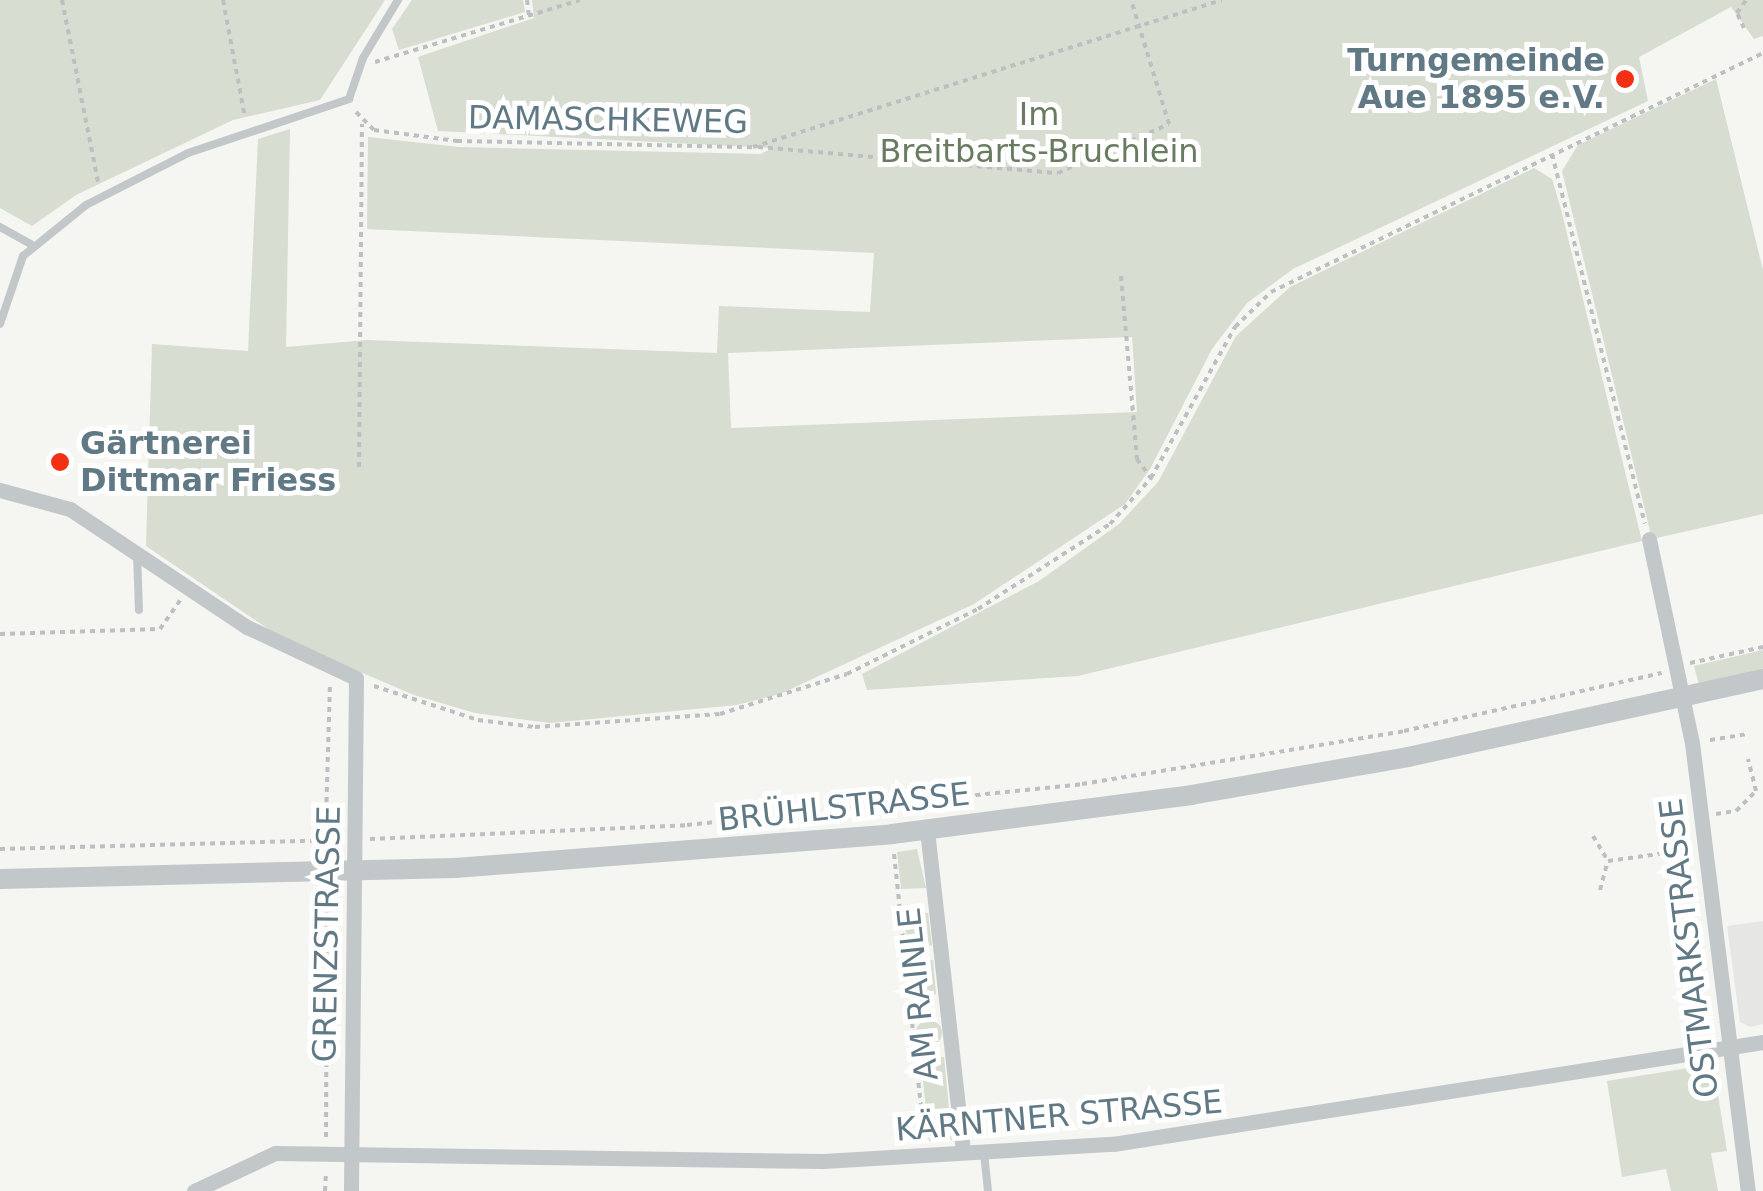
<!DOCTYPE html>
<meta charset="utf-8">
<style>
body{margin:0}
#map{position:relative;width:1763px;height:1191px;overflow:hidden;background:#f5f5f1;font-family:"DejaVu Sans",sans-serif}
div>[style]{position:absolute}
.built>*{inset:0;background:#e6e6e4}
.green>*{inset:0;background:#d7ddd1}
.round{border-radius:50%}
.path>*{height:4px;margin-top:-2px;transform-origin:0;background:repeating-linear-gradient(90deg,#bdc0c2 0 5px,transparent 0 10px)}
.service>*{height:8px;margin:-4px;padding:0 4px;transform-origin:4px;border-radius:4px;background:#c2c7ca}
.minor>*{height:15px;margin:-7.5px;padding:0 7.5px;transform-origin:7.5px;border-radius:7.5px;background:#c2c7ca}
.tertiary>*{height:20px;margin:-10px;padding:0 10px;transform-origin:10px;border-radius:10px;background:#c2c7ca}
.dots>*{width:28px;height:28px;translate:-50% -50%;box-sizing:border-box;border:5px solid #fff;border-radius:50%}
span{translate:-50% -50%;white-space:nowrap;text-align:center;line-height:1.15;-webkit-text-stroke:10px #fff;paint-order:stroke}
.poi-label{font-size:32px;color:#617985;font-weight:700}
.right{translate:-100% -50%;text-align:right}
.left{translate:0 -50%;text-align:left}
.park-label{font-size:32px;color:#697b61}
.street-label{font-size:32px;color:#617985}
</style>
<div id="map">
<div class="built">
<i style="clip-path:polygon(1763px 921px,1763px 1024px,1750px 1027px,1740px 1022px,1727px 926px)"></i>
</div>
<div class="green">
<i style="clip-path:polygon(0 0,385px 0,320px 100px,233px 120px,76px 195px,32px 226px,0 208px)"></i>
<i style="clip-path:polygon(412px 0,523px 0,525px 12px,399px 50px,392px 29px)"></i>
<i style="clip-path:polygon(evenodd,532px 0,1763px 0,1763px 36px,1754px 39px,1731px 7px,1639px 57px,1648px 101px,1293px 269px,1247px 303px,1212px 349px,1150px 469px,1125px 504px,974px 604px,780px 694px,737px 705px,550px 723px,475px 713px,414px 695px,283px 639px,146px 546px,152px 344px,248px 351px,258px 139px,290px 129px,286px 347px,367px 340px,717px 353px,719px 306px,870px 312px,874px 253px,367px 229px,368px 137px,459px 147px,761px 154px,772px 148px,438px 131px,418px 57px,534px 18px,532px 0,1132px 337px,1137px 412px,731px 428px,728px 353px,1132px 337px)"></i>
<i style="clip-path:polygon(1716px 79px,1763px 270px,1763px 514px,1652px 539px,1562px 171px,1578px 145px)"></i>
<i style="clip-path:polygon(1534px 168px,1552px 179px,1561px 209px,1642px 541px,1078px 676px,867px 690px,862px 674px,1039px 581px,1119px 524px,1158px 482px,1236px 336px,1290px 287px)"></i>
<i style="clip-path:polygon(1763px 650px,1763px 669px,1699px 685px,1694px 666px)"></i>
<i style="clip-path:polygon(917px 849px,926px 888px,901px 889px,897px 852px)"></i>
<i style="clip-path:polygon(904px 912px,928px 913px,932px 945px,908px 950px)"></i>
<i style="clip-path:polygon(933px 960px,936px 994px,913px 997px,910px 962px)"></i>
<i class="round" style="left:916px;top:1020px;width:26px;height:26px"></i>
<i style="clip-path:polygon(944px 1057px,952px 1140px,929px 1141px,921px 1060px)"></i>
<i style="clip-path:polygon(1713px 1064px,1727px 1151px,1711px 1153px,1718px 1191px,1671px 1191px,1666px 1169px,1622px 1177px,1607px 1081px)"></i>
</div>
<div class="path">
<i style="left:62px;top:0;width:186px;rotate:78.8deg"></i>
<i style="left:223px;top:0;width:120px;rotate:79.4deg"></i>
<i style="left:527px;top:0;width:16px;rotate:83deg"></i>
<i style="left:1744px;top:28px;width:17px;rotate:-115deg"></i>
<i style="left:1737px;top:13px;width:16px;rotate:-55deg"></i>
<i style="left:375px;top:62px;width:214px;rotate:-16.8deg"></i>
<i style="left:356px;top:112px;width:25px;rotate:45deg"></i>
<i style="left:374px;top:130px;width:84px;rotate:7.5deg"></i>
<i style="left:457px;top:141px;width:296px;rotate:1.2deg"></i>
<i style="left:753px;top:147px;width:491px;rotate:-17.4deg"></i>
<i style="left:758px;top:147px;width:301px;rotate:5deg"></i>
<i style="left:1058px;top:173px;width:121px;rotate:-23.8deg"></i>
<i style="left:1169px;top:124px;width:130px;rotate:-107deg"></i>
<i style="left:1552px;top:154px;width:381px;rotate:75.9deg"></i>
<i style="left:1121px;top:276px;width:184px;rotate:85deg"></i>
<i style="left:1137px;top:459px;width:24px;rotate:54deg"></i>
<i style="left:359px;top:467px;width:343px;rotate:-89.5deg"></i>
<i style="left:0;top:634px;width:160px;rotate:-1.8deg"></i>
<i style="left:160px;top:629px;width:35px;rotate:-55deg"></i>
<i style="left:1690px;top:663px;width:75px;rotate:-12.4deg"></i>
<i style="left:374px;top:686px;width:109px;rotate:18.1deg"></i>
<i style="left:478px;top:720px;width:57px;rotate:7deg"></i>
<i style="left:535px;top:727px;width:185px;rotate:-4deg"></i>
<i style="left:720px;top:714px;width:133px;rotate:-17.5deg"></i>
<i style="left:847px;top:674px;width:146px;rotate:-26.4deg"></i>
<i style="left:978px;top:609px;width:157px;rotate:-32.8deg"></i>
<i style="left:1110px;top:524px;width:62px;rotate:-48.3deg"></i>
<i style="left:1151px;top:478px;width:173px;rotate:-60.9deg"></i>
<i style="left:1235px;top:327px;width:50px;rotate:-44.2deg"></i>
<i style="left:1271px;top:292px;width:547px;rotate:-25.91deg"></i>
<i style="left:1710px;top:740px;width:39px;rotate:-9deg"></i>
<i style="left:1716px;top:814px;width:20px;rotate:-9deg"></i>
<i style="left:1736px;top:811px;width:28px;rotate:-45deg"></i>
<i style="left:1756px;top:791px;width:33px;rotate:-104deg"></i>
<i style="left:1593px;top:836px;width:29px;rotate:59deg"></i>
<i style="left:370px;top:839px;width:317px;rotate:-2.5deg"></i>
<i style="left:687px;top:825px;width:397px;rotate:-5.9deg"></i>
<i style="left:1082px;top:784px;width:326px;rotate:-9.3deg"></i>
<i style="left:1404px;top:731px;width:264px;rotate:-12.7deg"></i>
<i style="left:0;top:849px;width:340px;rotate:-1.5deg"></i>
<i style="left:325px;top:852px;width:166px;rotate:-88.3deg"></i>
<i style="left:894px;top:854px;width:285px;rotate:83.9deg"></i>
<i style="left:1600px;top:890px;width:30px;rotate:-75deg"></i>
<i style="left:1608px;top:861px;width:80px;rotate:-7.9deg"></i>
<i style="left:326px;top:1137px;width:246px;rotate:-89.8deg"></i>
<i style="left:325px;top:1191px;width:20px;rotate:-87deg"></i>
</div>
<div class="service">
<i style="left:0;top:227px;width:35px;rotate:29deg"></i>
<i style="left:0;top:324px;width:72px;rotate:-71.3deg"></i>
<i style="left:23px;top:256px;width:81px;rotate:-39deg"></i>
<i style="left:86px;top:205px;width:114px;rotate:-27deg"></i>
<i style="left:188px;top:153px;width:170px;rotate:-18.5deg"></i>
<i style="left:349px;top:99px;width:43px;rotate:-71.1deg"></i>
<i style="left:363px;top:58px;width:68px;rotate:-58.9deg"></i>
<i style="left:137px;top:554px;width:56px;rotate:88deg"></i>
<i style="left:984px;top:1153px;width:38px;rotate:84deg"></i>
</div>
<div class="minor">
<i style="left:0;top:490px;width:73px;rotate:15.2deg"></i>
<i style="left:70px;top:509px;width:213px;rotate:33.7deg"></i>
<i style="left:247px;top:627px;width:120px;rotate:25.1deg"></i>
<i style="left:356px;top:678px;width:513px;rotate:90.56deg"></i>
<i style="left:1649px;top:539px;width:208px;rotate:78.1deg"></i>
<i style="left:1692px;top:743px;width:451px;rotate:82.9deg"></i>
<i style="left:927px;top:830px;width:324px;rotate:83.6deg"></i>
<i style="left:194px;top:1191px;width:89px;rotate:-25.1deg"></i>
<i style="left:275px;top:1153px;width:548px;rotate:0.84deg"></i>
<i style="left:823px;top:1161px;width:290px;rotate:-3.4deg"></i>
<i style="left:1113px;top:1144px;width:658px;rotate:-8.92deg"></i>
</div>
<div class="tertiary">
<i style="left:0;top:879px;width:455px;rotate:-1.4deg"></i>
<i style="left:455px;top:868px;width:438px;rotate:-4.4deg"></i>
<i style="left:892px;top:834px;width:302px;rotate:-7.4deg"></i>
<i style="left:1191px;top:795px;width:220px;rotate:-9.9deg"></i>
<i style="left:1408px;top:757px;width:363px;rotate:-12.4deg"></i>
</div>
<div class="dots">
<i style="left:1625px;top:79px;background:#f33013"></i>
<i style="left:60px;top:462px;background:#f33013"></i>
</div>
<div class="poi-label">
<span class="right" style="left:1605px;top:79px">Turngemeinde<br>Aue 1895 e.V.</span>
<span class="left" style="left:80px;top:462px">Gärtnerei<br>Dittmar Friess</span>
</div>
<div class="park-label">
<span style="left:1039px;top:133px">Im<br>Breitbarts-Bruchlein</span>
</div>
<div class="street-label">
<span style="left:608px;top:120px;rotate:1deg">DAMASCHKEWEG</span>
<span style="left:844px;top:807px;rotate:-6deg">BRÜHLSTRASSE</span>
<span style="left:327px;top:934px;rotate:-89deg">GRENZSTRASSE</span>
<span style="left:1689px;top:948px;rotate:-97deg">OSTMARKSTRASSE</span>
<span style="left:918px;top:994px;rotate:-96deg">AM RAINLE</span>
<span style="left:1059px;top:1116px;rotate:-5deg">KÄRNTNER STRASSE</span>
</div>
</div>
